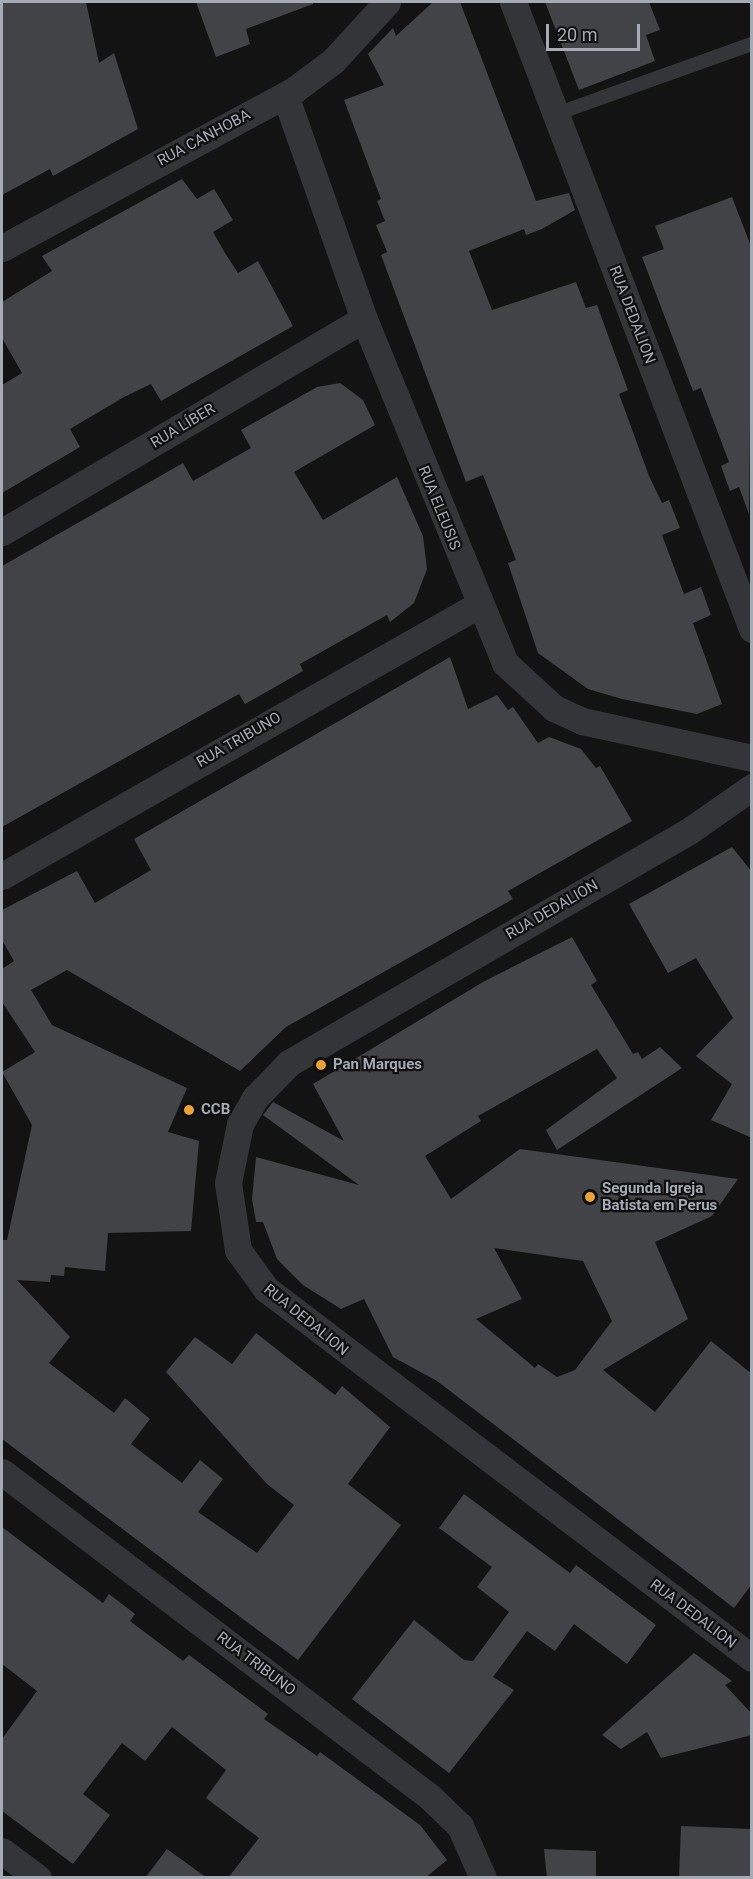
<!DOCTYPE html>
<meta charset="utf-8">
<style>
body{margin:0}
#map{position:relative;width:753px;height:1879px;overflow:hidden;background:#131314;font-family:Roboto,sans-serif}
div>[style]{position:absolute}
.building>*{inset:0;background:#424347}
.service>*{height:14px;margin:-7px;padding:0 7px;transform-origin:7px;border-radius:7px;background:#343539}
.minor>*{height:27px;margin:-13.5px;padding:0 13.5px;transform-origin:13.5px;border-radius:13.5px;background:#343539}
.dots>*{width:16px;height:16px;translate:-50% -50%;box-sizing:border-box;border:3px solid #0e0e0f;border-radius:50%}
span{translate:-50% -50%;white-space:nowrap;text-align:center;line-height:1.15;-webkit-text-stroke:4.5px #0e0e0f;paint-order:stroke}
.street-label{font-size:15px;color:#a5aab4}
.poi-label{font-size:15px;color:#a5aab4;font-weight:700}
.left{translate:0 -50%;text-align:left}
.frame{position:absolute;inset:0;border:3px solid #a5aab4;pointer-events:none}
.scale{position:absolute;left:546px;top:24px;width:94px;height:27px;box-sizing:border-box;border:3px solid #a5aab4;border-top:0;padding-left:8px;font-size:18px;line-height:21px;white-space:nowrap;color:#a5aab4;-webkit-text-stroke:4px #0e0e0f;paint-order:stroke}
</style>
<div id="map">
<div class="building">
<i style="clip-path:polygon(2px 2px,86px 2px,99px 63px,114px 53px,138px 129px,53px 176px,50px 169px,2px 195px)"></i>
<i style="clip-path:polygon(196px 2px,313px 2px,313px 4px,246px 29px,250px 44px,216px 57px)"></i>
<i style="clip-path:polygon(433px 2px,460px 2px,536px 201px,569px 193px,575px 210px,542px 229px,526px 235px,524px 229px,469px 251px,492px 310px,576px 282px,586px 308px,597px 305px,628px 390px,619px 394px,649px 476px,662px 503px,669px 500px,680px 528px,662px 535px,684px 594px,701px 587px,711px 615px,693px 623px,722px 704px,697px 714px,622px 699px,588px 689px,538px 653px,508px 563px,516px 560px,483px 475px,466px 482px,381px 255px,387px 252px,376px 225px,385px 221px,377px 201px,381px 199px,344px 100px,384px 85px,368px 54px,393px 28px,396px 36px)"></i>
<i style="clip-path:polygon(545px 2px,649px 2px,660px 30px,646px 35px,655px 61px,579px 90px)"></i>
<i style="clip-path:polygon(182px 179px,197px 199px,214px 189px,233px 220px,213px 232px,225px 253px,238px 273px,258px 261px,293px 326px,161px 401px,151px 384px,124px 397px,70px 429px,80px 447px,2px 493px,2px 385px,22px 373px,2px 338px,2px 302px,52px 271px,42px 256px)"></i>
<i style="clip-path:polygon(732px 197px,752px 249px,749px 514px,739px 487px,730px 491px,721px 466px,729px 462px,701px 388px,693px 391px,642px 257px,664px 249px,655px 226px)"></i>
<i style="clip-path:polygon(340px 383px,363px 400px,375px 425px,294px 472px,323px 520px,397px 477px,423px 536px,427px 569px,414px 603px,390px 622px,387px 615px,300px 664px,303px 671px,245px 704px,239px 694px,2px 827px,2px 566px,183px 463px,193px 481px,251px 448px,241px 430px,317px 387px)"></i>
<i style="clip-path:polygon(450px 657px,468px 709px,497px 695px,508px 710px,513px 707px,538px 743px,549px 737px,581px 749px,596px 768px,600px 766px,632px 821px,508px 891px,513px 899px,286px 1027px,240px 1071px,67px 970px,31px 990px,52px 1025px,187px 1088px,168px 1132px,199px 1141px,191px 1231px,108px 1233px,105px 1271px,65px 1267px,64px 1276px,51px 1275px,50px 1282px,17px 1280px,70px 1337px,49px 1363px,114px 1413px,125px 1398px,150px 1419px,131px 1444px,182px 1483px,200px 1460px,223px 1479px,198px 1512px,257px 1553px,294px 1505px,267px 1484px,166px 1372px,195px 1337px,232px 1364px,256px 1333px,335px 1395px,342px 1386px,390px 1427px,348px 1484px,401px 1525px,298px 1660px,2px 1439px,2px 1240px,7px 1240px,32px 1125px,2px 1072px,35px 1052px,2px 1002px,2px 969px,14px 961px,2px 940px,2px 910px,77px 871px,95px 903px,151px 870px,134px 839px)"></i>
<i style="clip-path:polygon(732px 847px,752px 872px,752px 1138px,711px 1120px,732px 1084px,696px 1056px,733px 1018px,696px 958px,668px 973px,629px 904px)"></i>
<i style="clip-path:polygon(evenodd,572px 937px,597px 981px,591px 985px,633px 1054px,638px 1052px,642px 1059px,660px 1047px,682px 1068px,557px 1150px,546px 1130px,617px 1078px,597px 1049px,478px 1116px,481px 1121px,425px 1156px,451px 1199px,520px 1149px,738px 1179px,712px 1216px,655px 1242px,688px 1319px,603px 1370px,655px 1412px,711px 1341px,752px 1374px,752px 1584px,734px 1608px,437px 1381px,393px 1357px,364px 1299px,341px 1309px,303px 1285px,277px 1259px,263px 1222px,256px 1222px,252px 1199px,256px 1157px,359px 1185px,263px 1115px,273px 1102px,344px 1141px,313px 1084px,483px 982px,572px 937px,494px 1248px,583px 1261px,612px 1321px,575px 1370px,557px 1377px,538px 1364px,535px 1368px,476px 1319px,522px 1299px,494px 1248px)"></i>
<i style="clip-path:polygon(464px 1494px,570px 1573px,576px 1565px,656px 1625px,627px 1664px,574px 1624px,555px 1651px,527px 1631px,493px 1677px,514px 1690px,449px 1773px,352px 1699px,414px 1620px,464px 1660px,473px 1661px,509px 1612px,477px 1587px,492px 1567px,439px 1528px)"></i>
<i style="clip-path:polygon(2px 1527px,103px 1603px,109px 1594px,135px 1614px,130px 1621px,183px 1661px,189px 1655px,268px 1714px,264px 1719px,317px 1756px,320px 1752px,420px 1825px,447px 1860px,425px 1878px,228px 1878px,259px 1838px,206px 1798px,226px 1770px,172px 1727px,145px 1761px,122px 1743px,83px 1794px,110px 1815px,73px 1864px,2px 1811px,2px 1739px,37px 1691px,2px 1664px)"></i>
<i style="clip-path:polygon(694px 1653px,732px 1681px,725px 1685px,752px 1714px,752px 1735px,661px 1758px,647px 1732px,621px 1749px,602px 1735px)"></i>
<i style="clip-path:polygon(681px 1826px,752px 1829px,752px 1878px,679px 1878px)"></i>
<i style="clip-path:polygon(167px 1849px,207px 1878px,145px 1878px)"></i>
<i style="clip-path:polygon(544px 1849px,596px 1851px,596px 1878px,547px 1878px)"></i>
</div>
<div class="service">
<i style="left:556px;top:114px;width:208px;rotate:-19.7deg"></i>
</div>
<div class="minor">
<i style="left:513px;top:2px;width:671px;rotate:69.13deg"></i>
<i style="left:285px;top:95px;width:238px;rotate:70.6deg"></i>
<i style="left:364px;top:319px;width:372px;rotate:67.7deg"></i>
<i style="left:505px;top:663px;width:67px;rotate:42.6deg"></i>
<i style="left:554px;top:708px;width:31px;rotate:25deg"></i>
<i style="left:582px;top:721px;width:174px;rotate:12.3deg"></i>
<i style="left:2px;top:248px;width:332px;rotate:-28.4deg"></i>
<i style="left:294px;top:90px;width:49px;rotate:-36.6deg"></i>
<i style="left:333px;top:61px;width:80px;rotate:-47.5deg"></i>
<i style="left:2px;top:532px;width:420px;rotate:-30.5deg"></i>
<i style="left:752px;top:787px;width:77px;rotate:145.1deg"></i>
<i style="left:689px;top:831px;width:462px;rotate:149.9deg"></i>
<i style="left:289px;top:1063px;width:49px;rotate:134.2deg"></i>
<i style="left:255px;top:1098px;width:30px;rotate:120deg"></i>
<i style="left:240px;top:1124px;width:60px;rotate:101.5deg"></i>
<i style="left:228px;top:1183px;width:68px;rotate:81.5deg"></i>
<i style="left:238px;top:1250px;width:48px;rotate:54.3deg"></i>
<i style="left:266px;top:1289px;width:610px;rotate:37.21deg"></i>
<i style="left:2px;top:876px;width:548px;rotate:-29.65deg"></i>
<i style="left:2px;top:1472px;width:537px;rotate:37.21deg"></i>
<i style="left:430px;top:1797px;width:42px;rotate:44deg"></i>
<i style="left:460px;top:1826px;width:57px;rotate:66.1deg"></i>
<i style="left:2px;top:1851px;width:45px;rotate:36.9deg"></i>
</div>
<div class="dots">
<i style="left:321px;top:1065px;background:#eca234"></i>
<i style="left:189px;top:1110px;background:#eca234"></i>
<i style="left:590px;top:1197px;background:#eca234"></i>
</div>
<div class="street-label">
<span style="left:204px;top:138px;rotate:-28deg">RUA CANHOBA</span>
<span style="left:632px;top:315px;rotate:69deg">RUA DEDALION</span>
<span style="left:183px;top:426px;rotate:-31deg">RUA LÍBER</span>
<span style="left:439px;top:508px;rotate:68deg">RUA ELEUSIS</span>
<span style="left:239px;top:740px;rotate:-30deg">RUA TRIBUNO</span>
<span style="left:552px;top:910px;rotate:-30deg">RUA DEDALION</span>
<span style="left:306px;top:1320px;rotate:39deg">RUA DEDALION</span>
<span style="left:693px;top:1614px;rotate:37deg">RUA DEDALION</span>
<span style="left:256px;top:1664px;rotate:37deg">RUA TRIBUNO</span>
</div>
<div class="poi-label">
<span class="left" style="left:333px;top:1065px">Pan Marques</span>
<span class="left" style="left:201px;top:1110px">CCB</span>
<span class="left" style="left:602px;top:1197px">Segunda Igreja<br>Batista em Perus</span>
</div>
<div class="frame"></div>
<div class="scale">20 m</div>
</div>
